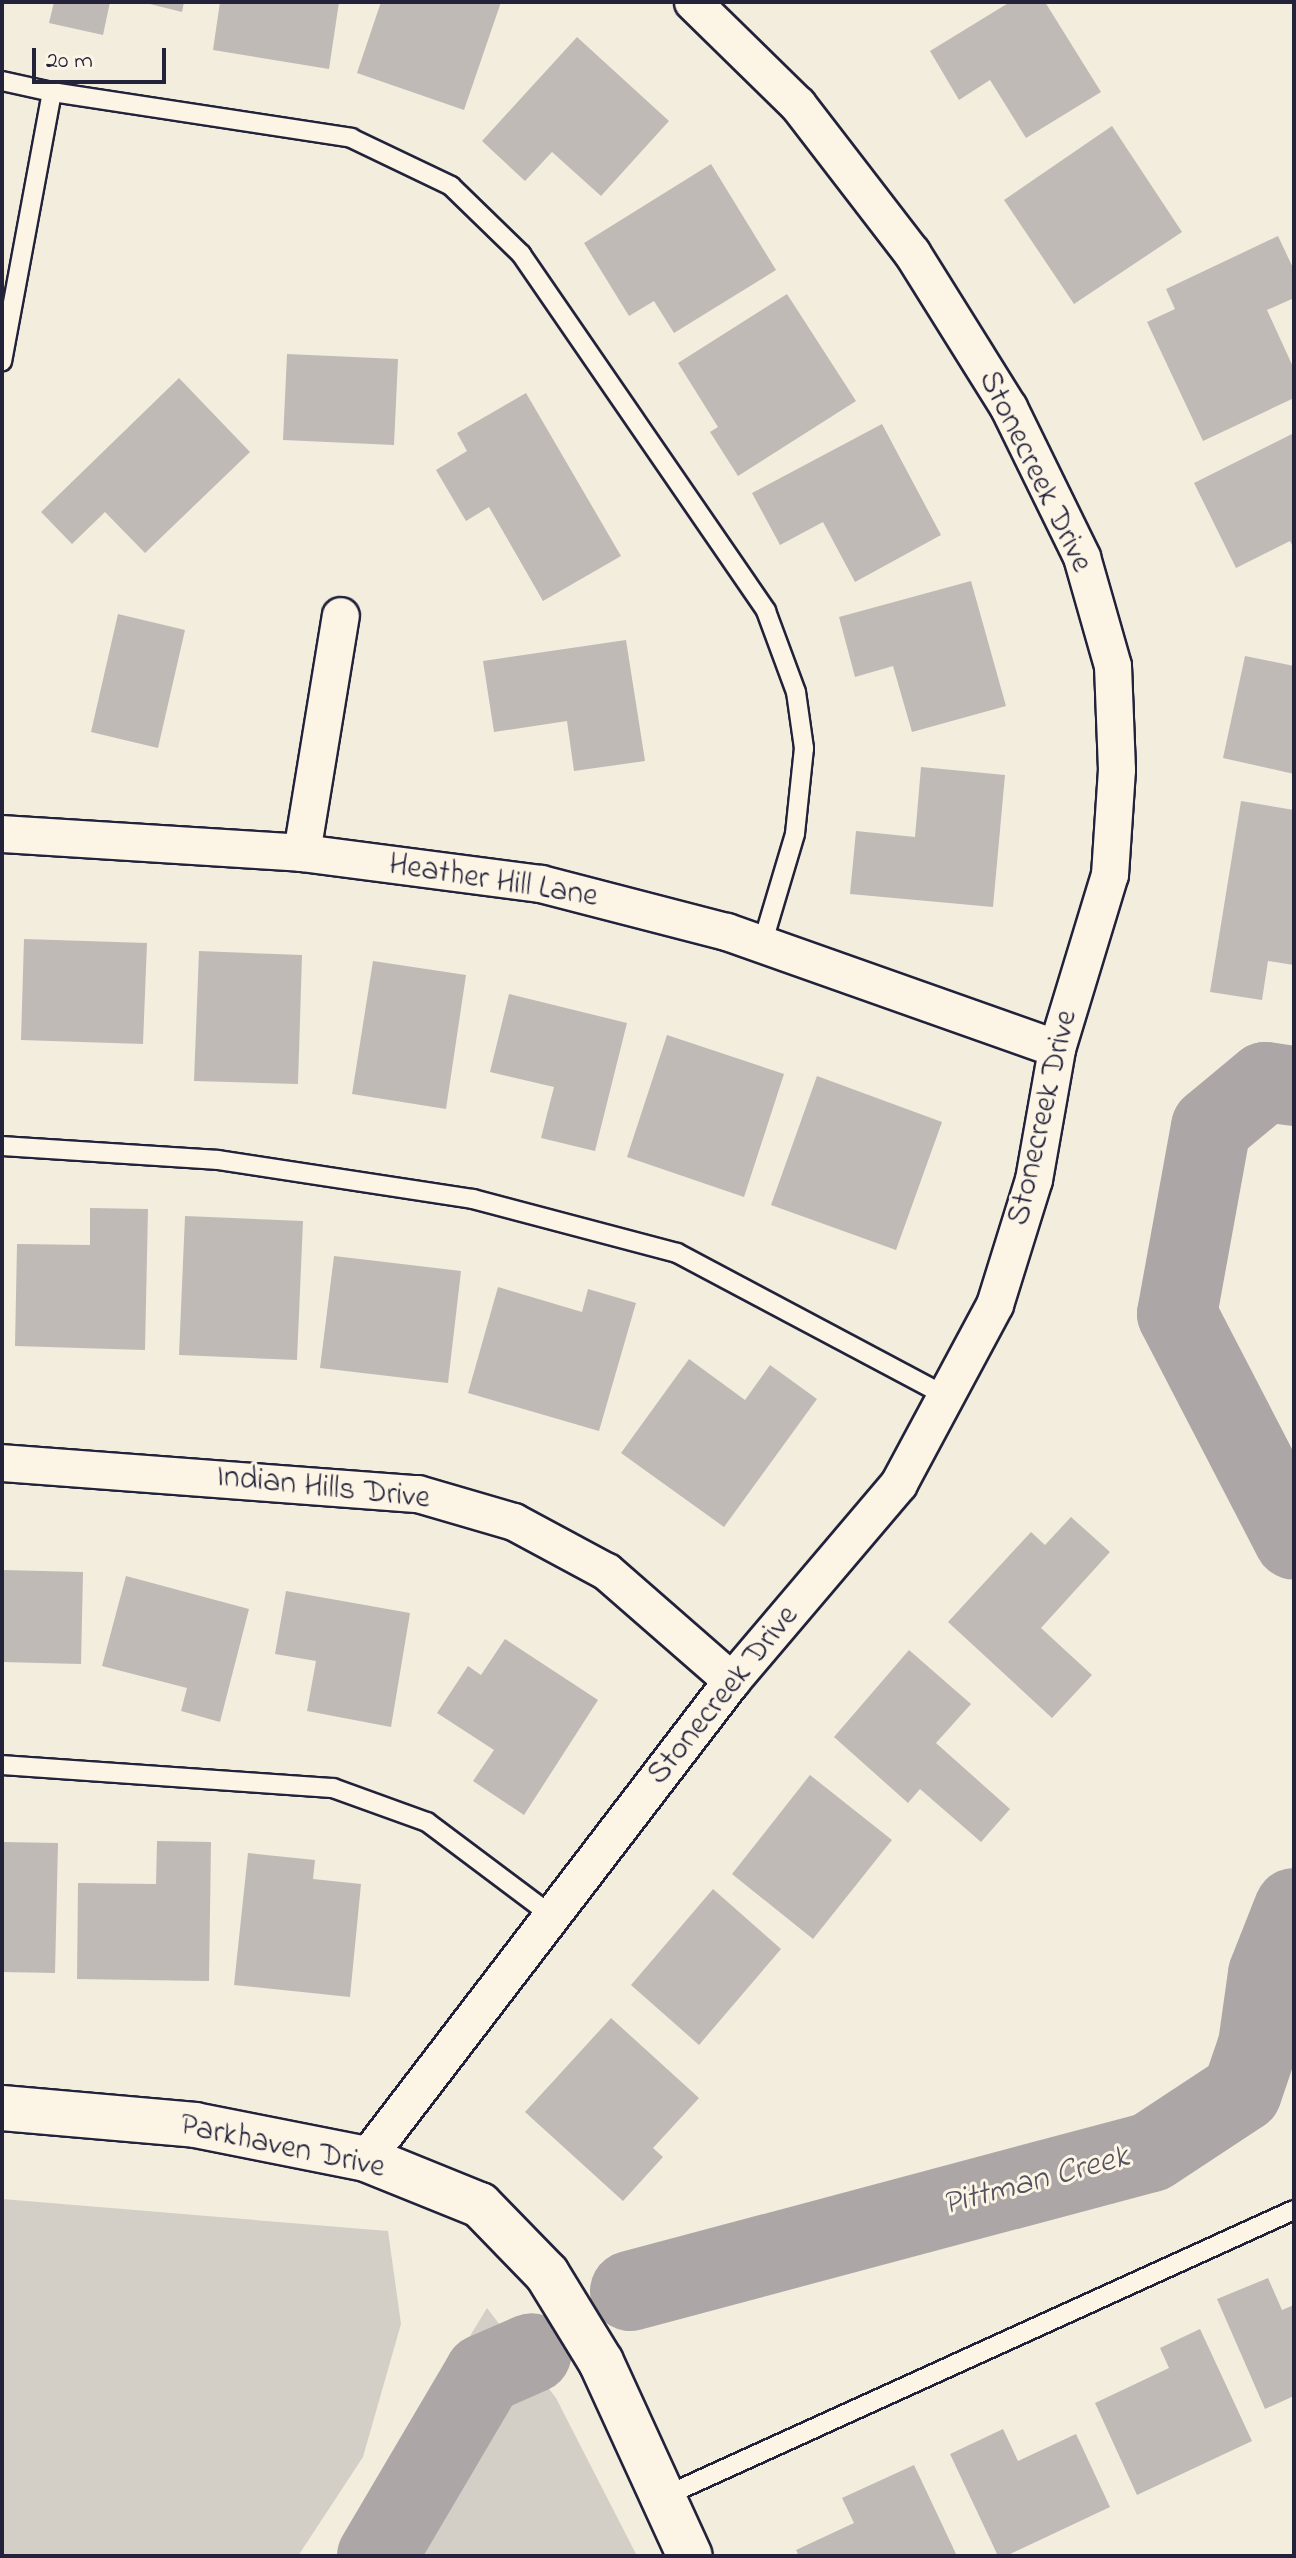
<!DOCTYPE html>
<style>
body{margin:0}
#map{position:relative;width:1296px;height:2558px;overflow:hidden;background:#f3edde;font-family:"Indie Flower",sans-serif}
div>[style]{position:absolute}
.green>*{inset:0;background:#d4cfc6}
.river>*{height:80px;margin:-40px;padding:0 40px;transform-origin:40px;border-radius:40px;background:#aca7a6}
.building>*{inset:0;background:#bfbab6}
.roads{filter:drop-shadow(2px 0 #22223b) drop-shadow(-2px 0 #22223b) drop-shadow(0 2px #22223b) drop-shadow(0 -2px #22223b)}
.service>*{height:18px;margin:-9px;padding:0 9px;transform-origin:9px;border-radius:9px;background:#fcf5e5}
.minor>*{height:36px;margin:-18px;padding:0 18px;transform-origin:18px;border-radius:18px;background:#fcf5e5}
.tertiary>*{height:44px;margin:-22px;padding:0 22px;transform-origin:22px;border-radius:22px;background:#fcf5e5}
span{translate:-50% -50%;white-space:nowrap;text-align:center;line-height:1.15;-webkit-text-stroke:6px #fcf5e5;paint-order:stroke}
.street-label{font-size:32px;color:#22223b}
.water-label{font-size:34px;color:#525160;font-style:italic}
.frame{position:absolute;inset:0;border:4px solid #22223b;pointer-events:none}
.scale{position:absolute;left:32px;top:48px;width:134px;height:36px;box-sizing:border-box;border:4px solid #22223b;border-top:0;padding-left:10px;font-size:24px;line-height:28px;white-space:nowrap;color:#22223b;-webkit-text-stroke:6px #fcf5e5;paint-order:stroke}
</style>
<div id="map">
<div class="green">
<i style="clip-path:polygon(2px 2199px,388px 2231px,401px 2324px,363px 2457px,298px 2556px,2px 2556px)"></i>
<i style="clip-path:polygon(487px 2308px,556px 2398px,637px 2556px,336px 2556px)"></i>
</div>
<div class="river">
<i style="left:1294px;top:1086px;width:29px;rotate:-172deg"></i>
<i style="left:1265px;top:1082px;width:70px;rotate:140.2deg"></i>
<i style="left:1211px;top:1127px;width:190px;rotate:100.3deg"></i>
<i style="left:1177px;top:1314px;width:254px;rotate:62.6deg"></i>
<i style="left:630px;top:2291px;width:539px;rotate:-14.94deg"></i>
<i style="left:1151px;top:2152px;width:109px;rotate:-33.4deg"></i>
<i style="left:1242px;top:2092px;width:50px;rotate:-71.2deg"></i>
<i style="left:1258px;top:2045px;width:72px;rotate:-82deg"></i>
<i style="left:1268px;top:1974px;width:71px;rotate:-68.5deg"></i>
<i style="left:377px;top:2556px;width:211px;rotate:-59.5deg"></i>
<i style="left:484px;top:2374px;width:52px;rotate:-23.6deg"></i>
</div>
<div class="building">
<i style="clip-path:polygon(54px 2px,110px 2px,103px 35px,49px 23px)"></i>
<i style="clip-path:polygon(142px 2px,184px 2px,182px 12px)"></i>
<i style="clip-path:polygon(220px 2px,339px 2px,329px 69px,213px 50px)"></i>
<i style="clip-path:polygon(381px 2px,501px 2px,464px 110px,357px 73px)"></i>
<i style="clip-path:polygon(1010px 2px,1045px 2px,1101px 92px,1026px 138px,990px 80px,959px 100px,930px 51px)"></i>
<i style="clip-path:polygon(577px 37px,669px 121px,601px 196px,552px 152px,525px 181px,482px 141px)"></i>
<i style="clip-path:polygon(1112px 126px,1182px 232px,1074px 304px,1004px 200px)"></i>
<i style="clip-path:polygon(711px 164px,776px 270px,674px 333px,654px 301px,629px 316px,584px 243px)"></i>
<i style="clip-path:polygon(1278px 236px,1294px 270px,1294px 298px,1267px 310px,1294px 369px,1294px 398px,1203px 441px,1147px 322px,1175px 309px,1166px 289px)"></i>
<i style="clip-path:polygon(787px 294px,856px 401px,738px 476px,710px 432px,718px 427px,678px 363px)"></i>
<i style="clip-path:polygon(287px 354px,398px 359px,394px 445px,283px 440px)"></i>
<i style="clip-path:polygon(179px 378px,250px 452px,145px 553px,105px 512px,72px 544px,41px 512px)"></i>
<i style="clip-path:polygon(526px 393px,621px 556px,543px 601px,489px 507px,466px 521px,436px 470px,467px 451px,457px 433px)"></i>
<i style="clip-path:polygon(882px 424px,941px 535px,855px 582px,823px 522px,780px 545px,752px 493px)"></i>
<i style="clip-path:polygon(1294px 433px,1294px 549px,1290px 541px,1236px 568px,1194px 483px)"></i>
<i style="clip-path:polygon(971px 581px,1006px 706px,912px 732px,893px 666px,855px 677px,839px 617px)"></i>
<i style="clip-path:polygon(118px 614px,185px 630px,158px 748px,91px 732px)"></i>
<i style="clip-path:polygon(626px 640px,645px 761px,574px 771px,567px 721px,494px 732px,483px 661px)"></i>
<i style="clip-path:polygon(1245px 656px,1294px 666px,1294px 774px,1223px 758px)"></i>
<i style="clip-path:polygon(921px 767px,1005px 775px,993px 907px,850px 894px,856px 831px,915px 837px)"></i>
<i style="clip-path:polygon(1241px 801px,1294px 810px,1294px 965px,1268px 961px,1262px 1000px,1210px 992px)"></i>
<i style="clip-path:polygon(24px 939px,147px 943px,143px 1044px,21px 1040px)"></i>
<i style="clip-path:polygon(199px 951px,302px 955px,298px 1084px,194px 1081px)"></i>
<i style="clip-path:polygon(373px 961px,466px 975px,446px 1109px,352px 1094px)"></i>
<i style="clip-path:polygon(509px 994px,627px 1023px,595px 1151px,541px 1138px,554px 1087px,490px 1072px)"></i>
<i style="clip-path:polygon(667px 1035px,784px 1074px,744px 1197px,627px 1157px)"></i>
<i style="clip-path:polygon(817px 1076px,942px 1122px,896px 1250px,771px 1205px)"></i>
<i style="clip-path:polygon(90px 1208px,148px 1209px,145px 1350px,15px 1346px,17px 1244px,90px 1245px)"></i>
<i style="clip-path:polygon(185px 1216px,303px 1221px,297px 1360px,179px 1355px)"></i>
<i style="clip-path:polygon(334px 1256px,461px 1271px,448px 1383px,320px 1368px)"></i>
<i style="clip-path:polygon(498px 1287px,582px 1312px,588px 1289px,636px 1303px,599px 1431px,468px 1393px)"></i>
<i style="clip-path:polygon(689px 1359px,745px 1400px,770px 1365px,817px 1399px,724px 1527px,621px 1453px)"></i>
<i style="clip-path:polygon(1071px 1517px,1110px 1552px,1041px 1628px,1092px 1675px,1052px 1718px,948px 1622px,1031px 1532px,1045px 1545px)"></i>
<i style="clip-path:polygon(2px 1570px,83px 1572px,81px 1664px,2px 1662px)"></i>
<i style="clip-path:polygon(126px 1576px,249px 1609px,220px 1722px,181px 1711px,187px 1688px,102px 1666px)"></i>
<i style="clip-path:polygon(286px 1591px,410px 1613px,391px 1727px,307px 1711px,316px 1661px,275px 1654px)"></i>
<i style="clip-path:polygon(505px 1639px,598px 1700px,524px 1815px,473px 1781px,494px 1750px,437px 1713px,468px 1666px,481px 1675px)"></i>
<i style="clip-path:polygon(909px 1650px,971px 1704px,936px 1743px,1010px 1809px,981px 1842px,920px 1789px,908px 1803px,834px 1737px)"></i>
<i style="clip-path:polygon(810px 1775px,892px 1840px,813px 1939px,732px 1874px)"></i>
<i style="clip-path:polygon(157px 1841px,211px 1842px,209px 1981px,77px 1979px,78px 1883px,156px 1884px)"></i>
<i style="clip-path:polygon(2px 1842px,58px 1843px,55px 1973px,2px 1972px)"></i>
<i style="clip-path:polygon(248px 1853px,315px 1860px,313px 1879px,361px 1884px,350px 1997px,234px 1985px)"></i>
<i style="clip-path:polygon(713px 1889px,781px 1949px,699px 2045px,631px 1985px)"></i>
<i style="clip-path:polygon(611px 2018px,699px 2098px,653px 2148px,663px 2157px,623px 2201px,525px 2112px)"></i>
<i style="clip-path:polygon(1268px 2278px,1282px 2310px,1294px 2305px,1294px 2396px,1265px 2409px,1217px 2299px)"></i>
<i style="clip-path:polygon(1200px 2329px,1252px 2441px,1137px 2495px,1095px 2403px,1169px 2368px,1160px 2348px)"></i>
<i style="clip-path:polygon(1003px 2429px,1018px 2461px,1076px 2434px,1110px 2507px,1006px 2556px,998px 2556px,950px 2454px)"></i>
<i style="clip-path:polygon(914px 2465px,957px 2556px,799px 2556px,796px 2550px,854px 2523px,842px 2498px)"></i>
</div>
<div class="roads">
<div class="service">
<i style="left:2px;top:81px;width:51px;rotate:12.4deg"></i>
<i style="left:52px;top:92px;width:274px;rotate:100.5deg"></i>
<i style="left:52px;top:92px;width:303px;rotate:8.7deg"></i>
<i style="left:351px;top:138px;width:111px;rotate:25.6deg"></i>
<i style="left:451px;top:186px;width:98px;rotate:44.2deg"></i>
<i style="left:521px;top:254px;width:433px;rotate:55.5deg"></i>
<i style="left:766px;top:611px;width:86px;rotate:69.7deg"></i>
<i style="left:796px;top:692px;width:57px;rotate:81.9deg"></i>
<i style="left:804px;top:748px;width:86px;rotate:96deg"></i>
<i style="left:795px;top:834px;width:116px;rotate:106.6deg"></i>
<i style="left:2px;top:1146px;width:216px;rotate:3.7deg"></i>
<i style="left:218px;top:1160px;width:258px;rotate:8.7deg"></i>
<i style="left:473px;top:1199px;width:211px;rotate:14.8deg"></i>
<i style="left:677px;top:1253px;width:305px;rotate:28deg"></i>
<i style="left:2px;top:1765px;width:332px;rotate:4deg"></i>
<i style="left:333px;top:1788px;width:100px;rotate:19.9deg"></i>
<i style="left:427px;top:1822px;width:156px;rotate:36.9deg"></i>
<i style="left:663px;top:2497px;width:693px;rotate:-24.46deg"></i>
</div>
<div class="minor">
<i style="left:2px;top:834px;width:301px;rotate:3.6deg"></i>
<i style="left:302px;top:853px;width:241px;rotate:7.4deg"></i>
<i style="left:541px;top:884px;width:192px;rotate:14.5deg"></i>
<i style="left:727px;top:932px;width:350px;rotate:19.5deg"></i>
<i style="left:302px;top:853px;width:240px;rotate:-80.7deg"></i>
<i style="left:2px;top:1463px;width:417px;rotate:4.3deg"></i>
<i style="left:418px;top:1494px;width:100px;rotate:16.3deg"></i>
<i style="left:514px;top:1522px;width:106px;rotate:28.3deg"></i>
<i style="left:607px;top:1572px;width:166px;rotate:41.1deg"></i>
<i style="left:366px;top:2159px;width:602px;rotate:-52.56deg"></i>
<i style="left:732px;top:1681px;width:258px;rotate:-49.7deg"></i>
<i style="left:899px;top:1484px;width:203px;rotate:-61.8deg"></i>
<i style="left:995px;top:1305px;width:131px;rotate:-72.7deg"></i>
<i style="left:1034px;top:1180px;width:133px;rotate:-80deg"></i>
<i style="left:1057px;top:1049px;width:182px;rotate:-73.1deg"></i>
<i style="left:1110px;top:875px;width:105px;rotate:-86.2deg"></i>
<i style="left:1117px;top:770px;width:104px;rotate:-92.2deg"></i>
<i style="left:1113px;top:666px;width:113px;rotate:-105.9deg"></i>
<i style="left:1082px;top:557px;width:166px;rotate:-116.1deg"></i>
<i style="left:1009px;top:408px;width:183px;rotate:-122deg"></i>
<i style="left:912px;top:253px;width:187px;rotate:-127.6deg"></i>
<i style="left:798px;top:105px;width:147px;rotate:-135.6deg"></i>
</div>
<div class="tertiary">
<i style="left:2px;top:2108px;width:194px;rotate:5deg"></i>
<i style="left:195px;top:2125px;width:174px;rotate:11.2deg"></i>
<i style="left:366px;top:2159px;width:123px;rotate:22deg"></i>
<i style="left:480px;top:2205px;width:96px;rotate:45.8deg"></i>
<i style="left:547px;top:2274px;width:103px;rotate:58.5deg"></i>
<i style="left:601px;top:2362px;width:213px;rotate:65.4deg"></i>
</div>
</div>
<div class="street-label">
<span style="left:1034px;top:472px;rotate:64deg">Stonecreek Drive</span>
<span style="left:493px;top:882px;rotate:9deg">Heather Hill Lane</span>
<span style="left:1044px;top:1118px;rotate:-77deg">Stonecreek Drive</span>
<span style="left:323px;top:1489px;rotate:6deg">Indian Hills Drive</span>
<span style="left:724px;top:1696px;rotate:-51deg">Stonecreek Drive</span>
<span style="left:282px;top:2148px;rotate:12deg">Parkhaven Drive</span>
</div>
<div class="water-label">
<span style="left:1036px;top:2182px;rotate:-15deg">Pittman Creek</span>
</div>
<div class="frame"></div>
<div class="scale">20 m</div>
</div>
